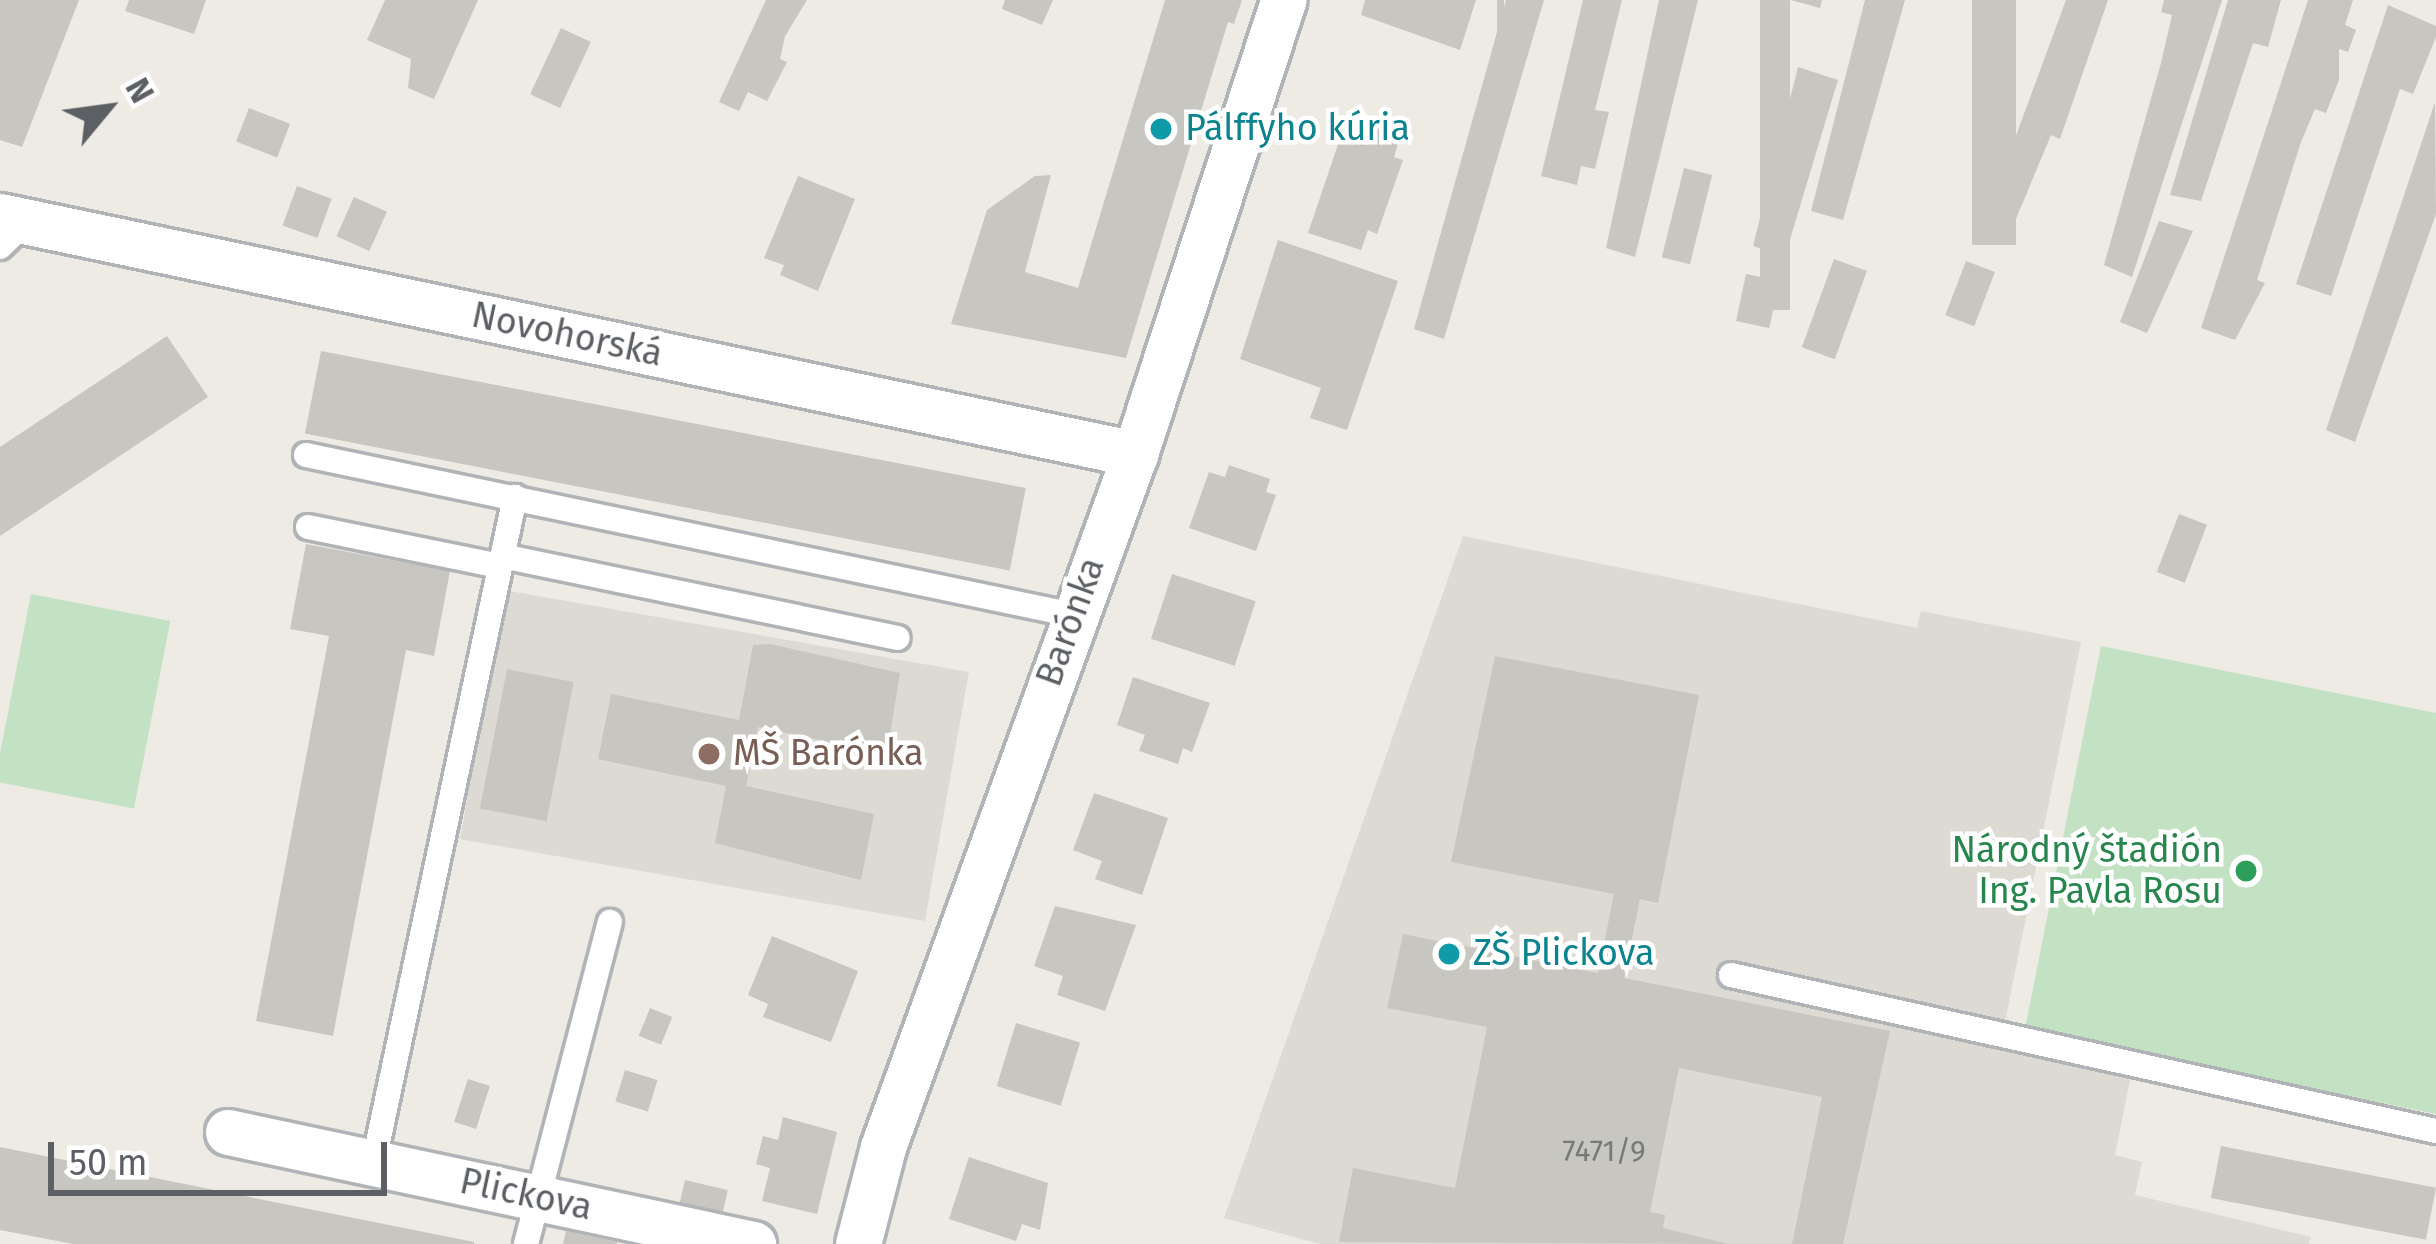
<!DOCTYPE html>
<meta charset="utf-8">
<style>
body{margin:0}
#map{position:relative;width:2436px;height:1244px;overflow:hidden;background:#edebe4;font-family:"Fira Sans",sans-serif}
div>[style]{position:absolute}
.education>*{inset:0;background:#dcdad2;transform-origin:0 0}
.green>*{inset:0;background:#c3e2c3;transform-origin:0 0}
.building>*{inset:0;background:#c8c6c0;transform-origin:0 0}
.roads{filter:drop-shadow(3px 0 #b1b4b7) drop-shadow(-3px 0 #b1b4b7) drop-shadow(0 3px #b1b4b7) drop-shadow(0 -3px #b1b4b7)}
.lane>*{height:24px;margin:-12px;padding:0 12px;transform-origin:12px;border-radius:12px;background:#fff}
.street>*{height:45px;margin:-22.5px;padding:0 22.5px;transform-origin:22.5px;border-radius:22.5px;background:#fff}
.dots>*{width:33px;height:33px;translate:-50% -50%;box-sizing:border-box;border:6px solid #fff;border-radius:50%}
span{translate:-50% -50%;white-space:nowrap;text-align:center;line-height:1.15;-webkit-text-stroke:9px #fff;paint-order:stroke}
.number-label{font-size:30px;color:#77797a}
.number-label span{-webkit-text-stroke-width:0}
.culture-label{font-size:36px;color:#0d838f}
.left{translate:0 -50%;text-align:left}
.street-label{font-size:36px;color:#5c5f63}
.education-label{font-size:36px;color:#785e54}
.leisure-label{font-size:36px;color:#27864d}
.right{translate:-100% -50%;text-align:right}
.north{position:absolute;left:48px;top:48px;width:120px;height:120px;-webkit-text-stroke:9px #fff;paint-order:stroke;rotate:61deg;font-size:33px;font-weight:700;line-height:48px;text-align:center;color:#5c5f63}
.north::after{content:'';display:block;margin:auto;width:42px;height:54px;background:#5c5f63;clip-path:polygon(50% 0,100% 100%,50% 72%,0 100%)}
.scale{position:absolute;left:48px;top:1142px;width:339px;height:54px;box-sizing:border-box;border:6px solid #5c5f63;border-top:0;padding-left:15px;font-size:36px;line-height:42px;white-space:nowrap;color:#5c5f63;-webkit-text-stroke:9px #fff;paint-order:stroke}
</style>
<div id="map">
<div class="education">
<i style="clip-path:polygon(1463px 536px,1917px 628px,1921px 611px,2081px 642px,2001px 1042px,2132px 1069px,2115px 1155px,2142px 1162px,2135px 1195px,2311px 1237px,2309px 1244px,1320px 1244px,1224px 1218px)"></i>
<i style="left:504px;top:590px;width:472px;height:253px;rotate:10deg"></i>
</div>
<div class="green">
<i style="left:31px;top:594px;width:142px;height:191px;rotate:11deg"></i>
<i style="clip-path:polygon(2101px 646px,2436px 713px,2436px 1114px,2025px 1029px)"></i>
</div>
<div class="building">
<i style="clip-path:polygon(0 0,79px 0,22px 147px,0 140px)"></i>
<i style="clip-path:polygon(129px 0,206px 0,194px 34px,125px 11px)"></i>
<i style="clip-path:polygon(385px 0,478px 0,434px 99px,408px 88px,411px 59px,367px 40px)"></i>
<i style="clip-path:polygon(766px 0,807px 0,785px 36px,780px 59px,787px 62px,767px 101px,748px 92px,739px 111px,719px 102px)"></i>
<i style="clip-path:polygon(1005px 0,1053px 0,1042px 25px,1002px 9px)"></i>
<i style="clip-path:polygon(1165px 0,1242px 0,1234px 24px,1228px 22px,1126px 358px,951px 324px,987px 210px,1035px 176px,1051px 175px,1025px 272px,1078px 288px)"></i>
<i style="clip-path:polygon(1365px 0,1476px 0,1460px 50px,1361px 15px)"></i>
<i style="left:1497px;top:0;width:7px;height:48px"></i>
<i style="clip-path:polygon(1506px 0,1544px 0,1444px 339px,1414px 329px)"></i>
<i style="clip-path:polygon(1583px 0,1622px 0,1595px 110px,1609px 112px,1595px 169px,1581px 166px,1577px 185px,1541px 176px)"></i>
<i style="clip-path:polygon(1659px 0,1698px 0,1635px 257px,1606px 248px)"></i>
<i style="left:1760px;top:0;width:30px;height:310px"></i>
<i style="clip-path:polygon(1791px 0,1822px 0,1820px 8px)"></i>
<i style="clip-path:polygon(1865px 0,1905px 0,1843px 220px,1811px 211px)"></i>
<i style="left:1972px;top:0;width:44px;height:245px"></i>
<i style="clip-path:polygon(2066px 0,2108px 0,2060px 139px,2051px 135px,2016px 219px,1989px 209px)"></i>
<i style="clip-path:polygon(2164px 0,2222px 0,2132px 277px,2104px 265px,2161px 63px,2172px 15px,2161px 12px)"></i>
<i style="clip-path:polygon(2228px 0,2281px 0,2268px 47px,2253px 43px,2201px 201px,2170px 195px)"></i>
<i style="clip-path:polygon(2308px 0,2353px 0,2345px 25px,2356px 30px,2348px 52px,2339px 49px,2339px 80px,2326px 113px,2315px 109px,2301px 142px,2257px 280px,2265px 283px,2235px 340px,2201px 328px)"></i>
<i style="clip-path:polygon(2388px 5px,2436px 26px,2436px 37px,2413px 94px,2400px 89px,2331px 296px,2296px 284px)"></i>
<i style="left:561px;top:28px;width:33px;height:73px;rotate:25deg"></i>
<i style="clip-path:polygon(1798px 67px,1838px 80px,1785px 256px,1753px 246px)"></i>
<i style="clip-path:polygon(2435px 102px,2436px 214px,2355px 442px,2326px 430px)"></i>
<i style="left:249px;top:108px;width:44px;height:36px;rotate:21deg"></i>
<i style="clip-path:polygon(1347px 118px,1400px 136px,1394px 157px,1403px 160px,1377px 234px,1368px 230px,1361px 250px,1308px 233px)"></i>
<i style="left:1684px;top:168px;width:29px;height:92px;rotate:14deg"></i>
<i style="clip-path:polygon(798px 176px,855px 199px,818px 291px,780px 275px,784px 265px,764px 258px)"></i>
<i style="left:297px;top:186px;width:37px;height:42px;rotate:20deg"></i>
<i style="left:354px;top:197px;width:36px;height:43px;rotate:24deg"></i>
<i style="clip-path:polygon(2159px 221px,2193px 231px,2147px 333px,2120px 322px)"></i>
<i style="clip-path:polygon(1278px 240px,1398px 281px,1347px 430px,1310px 418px,1321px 388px,1240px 359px)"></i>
<i style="left:1834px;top:259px;width:35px;height:94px;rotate:20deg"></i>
<i style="left:1966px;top:261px;width:31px;height:58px;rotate:21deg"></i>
<i style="left:1746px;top:274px;width:34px;height:48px;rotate:12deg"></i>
<i style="clip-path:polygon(167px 336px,208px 397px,0 536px,0 447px)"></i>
<i style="left:321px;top:351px;width:718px;height:84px;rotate:11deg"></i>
<i style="clip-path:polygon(1229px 465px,1270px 479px,1266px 492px,1276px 495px,1256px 551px,1189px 528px,1209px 472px,1225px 477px)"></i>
<i style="left:2179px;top:514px;width:30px;height:62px;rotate:21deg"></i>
<i style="clip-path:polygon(306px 544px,450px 571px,434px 656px,406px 650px,333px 1036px,256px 1021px,329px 636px,290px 629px)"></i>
<i style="left:1172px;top:574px;width:88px;height:68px;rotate:18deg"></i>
<i style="clip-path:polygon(770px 644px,900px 673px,887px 754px,758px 727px,746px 786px,874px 814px,861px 880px,715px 843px,726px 786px,598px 759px,611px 694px,739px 720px,753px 645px)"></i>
<i style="clip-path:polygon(1495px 656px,1699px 695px,1658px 903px,1640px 899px,1624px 978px,1890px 1031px,1843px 1244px,1792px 1244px,1822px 1097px,1679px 1068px,1650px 1212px,1665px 1215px,1663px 1228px,1729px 1244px,1339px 1242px,1353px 1168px,1455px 1188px,1487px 1027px,1387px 1008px,1403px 934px,1598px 973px,1614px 894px,1451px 862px)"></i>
<i style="left:507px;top:669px;width:68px;height:142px;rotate:11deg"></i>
<i style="clip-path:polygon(1133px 677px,1210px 703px,1192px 752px,1183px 748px,1178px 764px,1139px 751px,1145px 735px,1117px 725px)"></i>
<i style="clip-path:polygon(1094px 793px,1168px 818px,1142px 895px,1095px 879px,1102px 861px,1073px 850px)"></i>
<i style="clip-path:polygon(1055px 906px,1136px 925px,1105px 1011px,1057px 995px,1063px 976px,1034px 966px)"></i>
<i style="clip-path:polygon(772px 936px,858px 971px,831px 1042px,763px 1017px,768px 1004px,748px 995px)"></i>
<i style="left:650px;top:1008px;width:24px;height:30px;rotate:22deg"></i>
<i style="left:1016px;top:1023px;width:67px;height:66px;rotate:17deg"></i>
<i style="left:625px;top:1070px;width:34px;height:33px;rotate:17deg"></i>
<i style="left:468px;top:1079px;width:23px;height:45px;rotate:18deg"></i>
<i style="clip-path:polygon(783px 1117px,837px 1132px,817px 1214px,762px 1201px,770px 1168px,756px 1164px,763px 1136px,778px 1140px)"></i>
<i style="left:2221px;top:1146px;width:219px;height:53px;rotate:11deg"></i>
<i style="clip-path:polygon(0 1147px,474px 1242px,474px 1244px,73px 1244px,0 1230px)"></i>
<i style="clip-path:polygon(969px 1157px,1048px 1183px,1040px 1230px,1022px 1224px,1016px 1241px,949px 1219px)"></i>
<i style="left:685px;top:1180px;width:44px;height:25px;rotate:13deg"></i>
<i style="clip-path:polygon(566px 1231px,617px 1242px,617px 1244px,563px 1244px)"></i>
</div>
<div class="roads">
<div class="lane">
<i style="left:0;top:247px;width:36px;rotate:-44deg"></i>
<i style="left:306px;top:455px;width:784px;rotate:11.78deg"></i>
<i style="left:308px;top:527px;width:195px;rotate:11.5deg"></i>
<i style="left:502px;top:556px;width:404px;rotate:11.7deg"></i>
<i style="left:1731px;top:975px;width:722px;rotate:12.48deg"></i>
<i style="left:374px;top:1161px;width:679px;rotate:-78.01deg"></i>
<i style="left:526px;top:1244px;width:333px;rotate:-75.4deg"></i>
</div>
<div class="street">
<i style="left:0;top:216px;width:1160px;rotate:11.84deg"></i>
<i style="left:228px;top:1132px;width:537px;rotate:12.04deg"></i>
<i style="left:858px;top:1244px;width:100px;rotate:-75.5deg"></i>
<i style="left:883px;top:1147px;width:737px;rotate:-70.02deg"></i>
<i style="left:1135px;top:454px;width:478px;rotate:-71.9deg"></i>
</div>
</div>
<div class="dots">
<i style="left:1161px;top:129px;background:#0f9aa8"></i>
<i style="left:709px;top:754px;background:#8d6e63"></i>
<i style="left:2246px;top:871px;background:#2e9e5b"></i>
<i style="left:1449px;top:954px;background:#0f9aa8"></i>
</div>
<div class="number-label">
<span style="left:1604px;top:1151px">7471/9</span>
</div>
<div class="culture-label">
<span class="left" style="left:1185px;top:129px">Pálffyho kúria</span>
<span class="left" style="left:1473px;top:954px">ZŠ Plickova</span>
</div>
<div class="street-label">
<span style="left:567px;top:335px;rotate:12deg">Novohorská</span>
<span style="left:1071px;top:622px;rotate:-70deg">Barónka</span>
<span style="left:526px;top:1195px;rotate:12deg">Plickova</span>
</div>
<div class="education-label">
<span class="left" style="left:733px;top:754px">MŠ Barónka</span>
</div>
<div class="leisure-label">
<span class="right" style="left:2222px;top:871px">Národný štadión<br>Ing. Pavla Rosu</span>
</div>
<div class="north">N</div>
<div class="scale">50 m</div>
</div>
